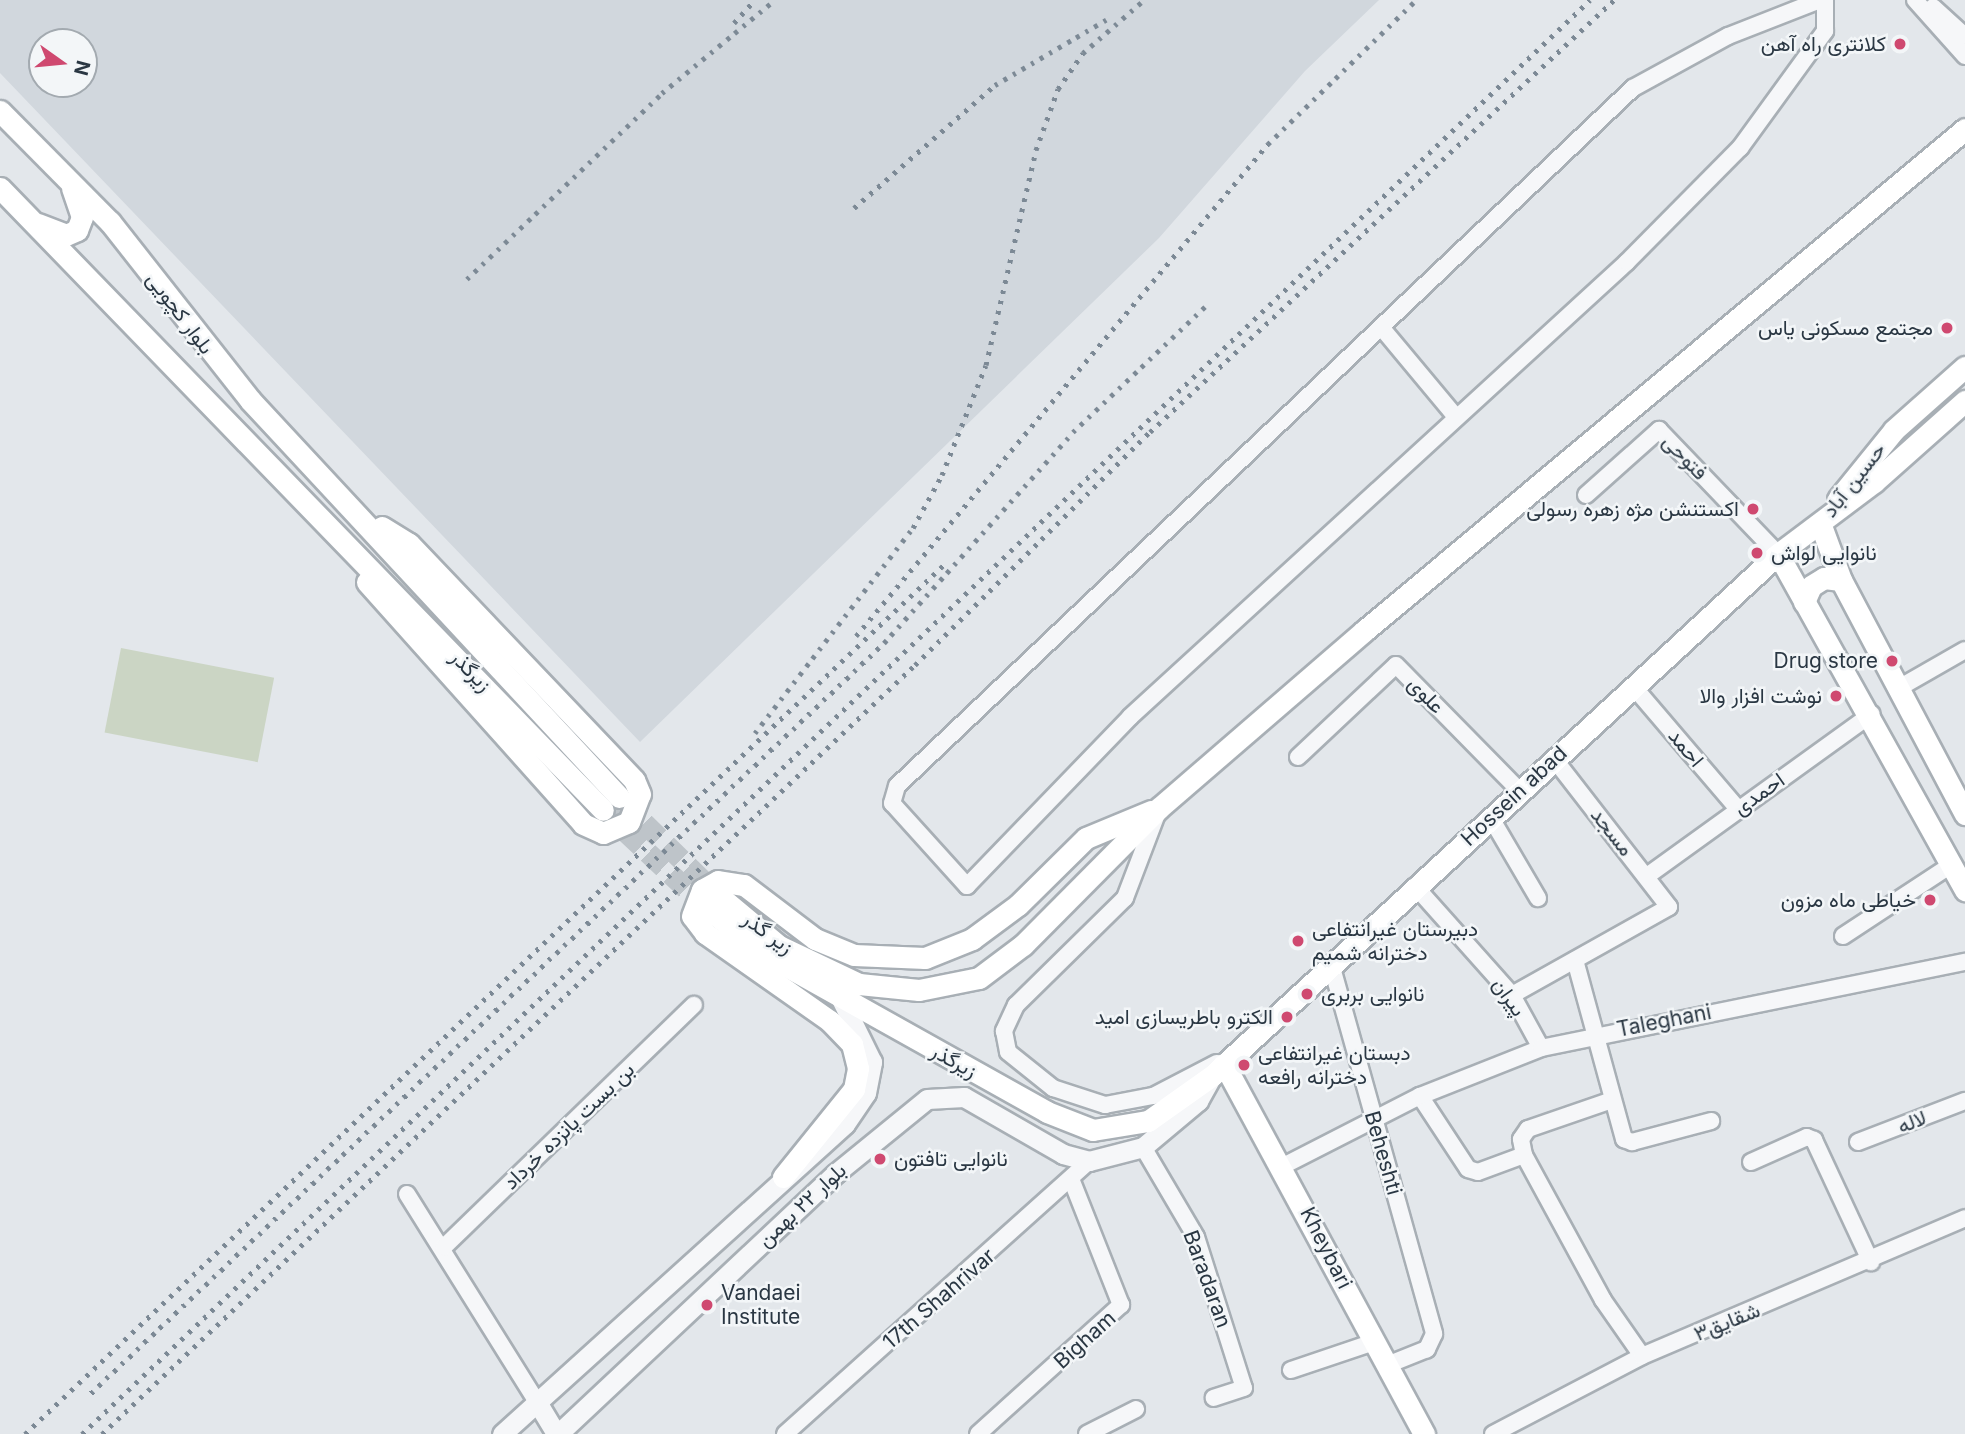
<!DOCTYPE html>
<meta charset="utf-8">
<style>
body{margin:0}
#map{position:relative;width:1965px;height:1434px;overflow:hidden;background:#e3e7eb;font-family:Inter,Vazirmatn,sans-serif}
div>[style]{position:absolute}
.built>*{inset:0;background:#d1d7dd}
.green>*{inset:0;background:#cbd5c4;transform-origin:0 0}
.secondary-tunnel>*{height:21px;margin-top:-10.5px;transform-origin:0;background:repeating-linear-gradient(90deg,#bec4c9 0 21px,transparent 0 31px)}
.roads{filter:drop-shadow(2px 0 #a8afb5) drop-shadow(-2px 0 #a8afb5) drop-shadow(0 2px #a8afb5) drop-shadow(0 -2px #a8afb5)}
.minor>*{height:16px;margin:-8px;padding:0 8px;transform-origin:8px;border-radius:8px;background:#f6f7f9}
.tertiary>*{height:19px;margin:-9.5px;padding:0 9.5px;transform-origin:9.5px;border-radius:9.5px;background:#f6f7f9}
.secondary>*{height:21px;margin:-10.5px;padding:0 10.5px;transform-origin:10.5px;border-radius:10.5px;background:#fff}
.rail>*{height:5px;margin-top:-2.5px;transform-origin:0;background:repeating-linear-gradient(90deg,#7c8995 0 3.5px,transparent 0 10.5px)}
.dots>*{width:19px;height:19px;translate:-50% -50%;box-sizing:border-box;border:4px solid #f3f6f8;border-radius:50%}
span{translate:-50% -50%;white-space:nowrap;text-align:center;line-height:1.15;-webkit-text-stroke:5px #f3f6f8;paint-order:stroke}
.poi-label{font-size:21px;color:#2a3743}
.right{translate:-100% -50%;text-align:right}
.left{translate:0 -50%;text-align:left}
.street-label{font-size:21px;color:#2a3743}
.north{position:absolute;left:28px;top:28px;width:70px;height:70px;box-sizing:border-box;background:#f3f6f8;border:2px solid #a3aab0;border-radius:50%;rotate:105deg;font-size:19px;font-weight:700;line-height:28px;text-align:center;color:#2a3743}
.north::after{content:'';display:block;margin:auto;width:24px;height:32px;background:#cf4970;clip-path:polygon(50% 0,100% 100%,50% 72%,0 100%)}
</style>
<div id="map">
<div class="built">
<i style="clip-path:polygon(evenodd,0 0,1379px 0,1305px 71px,1159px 238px,640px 742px,0 73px,0 0,42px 42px,84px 42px,84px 84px,42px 84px,42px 42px)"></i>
</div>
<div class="green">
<i style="left:121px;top:648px;width:156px;height:86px;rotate:11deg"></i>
</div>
<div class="secondary-tunnel">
<i style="left:622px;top:801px;width:134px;rotate:44.4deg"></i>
<i style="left:603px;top:810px;width:143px;rotate:43.3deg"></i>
</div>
<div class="roads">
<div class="minor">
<i style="left:1820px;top:0;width:99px;rotate:158.6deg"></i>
<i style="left:1728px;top:36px;width:108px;rotate:151.3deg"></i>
<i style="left:1633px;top:88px;width:1014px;rotate:136.52deg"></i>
<i style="left:897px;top:786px;width:18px;rotate:106deg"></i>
<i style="left:892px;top:803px;width:112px;rotate:47.9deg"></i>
<i style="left:967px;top:886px;width:235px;rotate:-46deg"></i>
<i style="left:1130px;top:717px;width:674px;rotate:-42.47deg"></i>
<i style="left:1627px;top:262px;width:161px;rotate:-45.3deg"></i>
<i style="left:1740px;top:148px;width:145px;rotate:-54deg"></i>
<i style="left:1825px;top:31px;width:31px;rotate:-90deg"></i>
<i style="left:1915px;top:0;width:75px;rotate:48.2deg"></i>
<i style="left:1933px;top:7px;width:43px;rotate:42.2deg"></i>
<i style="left:1381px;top:327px;width:117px;rotate:50.2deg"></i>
<i style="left:1586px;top:495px;width:98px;rotate:-41.7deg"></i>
<i style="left:1659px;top:430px;width:172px;rotate:46.2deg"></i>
<i style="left:1633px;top:686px;width:162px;rotate:49.5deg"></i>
<i style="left:1897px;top:689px;width:78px;rotate:-29.8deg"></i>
<i style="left:1298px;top:757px;width:134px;rotate:-43.2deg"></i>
<i style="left:1396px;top:665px;width:177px;rotate:45.5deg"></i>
<i style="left:1157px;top:814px;width:90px;rotate:110.9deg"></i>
<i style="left:1125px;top:898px;width:153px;rotate:135.5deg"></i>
<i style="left:1016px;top:1005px;width:29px;rotate:115deg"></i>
<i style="left:1004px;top:1031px;width:21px;rotate:79deg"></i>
<i style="left:1008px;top:1052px;width:58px;rotate:38.7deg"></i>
<i style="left:1053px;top:1088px;width:55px;rotate:18.1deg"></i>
<i style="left:1105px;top:1105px;width:49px;rotate:-10.6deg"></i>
<i style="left:1153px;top:1096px;width:72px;rotate:-27.3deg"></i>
<i style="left:1491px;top:818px;width:93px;rotate:59.6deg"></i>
<i style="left:1647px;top:876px;width:277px;rotate:-35.8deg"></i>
<i style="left:1415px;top:886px;width:146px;rotate:48.3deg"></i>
<i style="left:1512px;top:995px;width:60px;rotate:61.3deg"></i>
<i style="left:1843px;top:936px;width:129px;rotate:-33.3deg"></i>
<i style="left:1575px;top:960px;width:186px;rotate:74.7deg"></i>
<i style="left:1624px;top:1139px;width:9px;rotate:21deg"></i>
<i style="left:1632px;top:1142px;width:82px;rotate:-14.9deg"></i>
<i style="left:1331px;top:964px;width:384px;rotate:74.4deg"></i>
<i style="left:1434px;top:1334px;width:17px;rotate:115deg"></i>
<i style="left:1427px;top:1349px;width:43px;rotate:158.2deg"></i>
<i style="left:1512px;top:995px;width:180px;rotate:-29.3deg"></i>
<i style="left:1669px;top:907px;width:187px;rotate:-127.8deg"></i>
<i style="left:1420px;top:1096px;width:87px;rotate:56.7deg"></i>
<i style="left:1468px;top:1169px;width:10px;rotate:17deg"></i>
<i style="left:1478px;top:1172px;width:49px;rotate:-20.3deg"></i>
<i style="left:1524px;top:1155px;width:16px;rotate:-101deg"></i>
<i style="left:1521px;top:1139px;width:12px;rotate:-55deg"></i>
<i style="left:1528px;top:1129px;width:89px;rotate:-19deg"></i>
<i style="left:1858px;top:1142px;width:115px;rotate:-21deg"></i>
<i style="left:1143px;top:1147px;width:104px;rotate:59.5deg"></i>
<i style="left:1196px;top:1237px;width:158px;rotate:72.4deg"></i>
<i style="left:1244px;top:1388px;width:32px;rotate:162deg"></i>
<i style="left:1524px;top:1155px;width:165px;rotate:61.4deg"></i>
<i style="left:1603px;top:1300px;width:68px;rotate:55.1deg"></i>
<i style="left:1751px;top:1162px;width:61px;rotate:-24.1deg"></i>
<i style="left:1807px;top:1137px;width:8px;rotate:23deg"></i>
<i style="left:1814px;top:1140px;width:135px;rotate:65deg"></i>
<i style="left:1283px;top:1166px;width:154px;rotate:-27.1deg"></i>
<i style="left:1420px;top:1096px;width:130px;rotate:-21.6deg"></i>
<i style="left:1541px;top:1048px;width:433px;rotate:-11.5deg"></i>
<i style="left:407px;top:1194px;width:245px;rotate:58deg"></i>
<i style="left:444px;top:1247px;width:348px;rotate:-44.1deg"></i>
<i style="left:1291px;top:1370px;width:88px;rotate:-18.6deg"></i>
<i style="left:785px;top:1434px;width:409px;rotate:-41.9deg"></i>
<i style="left:978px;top:1434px;width:193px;rotate:-42.1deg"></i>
<i style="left:1121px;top:1305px;width:133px;rotate:-111.6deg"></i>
<i style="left:1087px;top:1434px;width:55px;rotate:-27deg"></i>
<i style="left:1493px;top:1434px;width:168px;rotate:-27.6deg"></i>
<i style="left:1642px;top:1356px;width:351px;rotate:-23.1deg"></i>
</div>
<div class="tertiary">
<i style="left:537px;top:1402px;width:37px;rotate:59deg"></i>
<i style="left:502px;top:1434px;width:462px;rotate:-42.1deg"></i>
<i style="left:845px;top:1124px;width:37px;rotate:-56deg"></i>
<i style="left:866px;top:1093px;width:32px;rotate:-79deg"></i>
<i style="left:872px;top:1062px;width:72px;rotate:-116.2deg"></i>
<i style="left:558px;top:1434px;width:381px;rotate:-43.2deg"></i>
<i style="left:836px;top:1173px;width:117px;rotate:-39.1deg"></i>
<i style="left:927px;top:1099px;width:37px;rotate:-3deg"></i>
<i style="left:964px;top:1097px;width:114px;rotate:29.9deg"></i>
<i style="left:1063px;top:1154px;width:27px;rotate:15deg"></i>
<i style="left:1089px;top:1161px;width:56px;rotate:-14.5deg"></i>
<i style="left:1143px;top:1147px;width:72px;rotate:-39.9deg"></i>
<i style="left:1198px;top:1101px;width:29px;rotate:-61deg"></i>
</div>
<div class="secondary">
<i style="left:0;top:111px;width:156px;rotate:45.3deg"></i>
<i style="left:110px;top:222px;width:226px;rotate:51.8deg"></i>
<i style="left:250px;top:400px;width:542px;rotate:47.09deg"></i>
<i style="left:0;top:188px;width:866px;rotate:45.89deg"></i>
<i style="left:38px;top:224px;width:30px;rotate:21deg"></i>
<i style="left:66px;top:235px;width:12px;rotate:-24deg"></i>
<i style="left:77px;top:230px;width:14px;rotate:-69deg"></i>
<i style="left:82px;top:217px;width:31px;rotate:-109deg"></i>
<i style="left:1838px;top:499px;width:89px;rotate:-50.9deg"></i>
<i style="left:1894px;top:430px;width:95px;rotate:-41.6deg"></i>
<i style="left:1820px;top:523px;width:61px;rotate:69.8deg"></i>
<i style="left:1841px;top:580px;width:265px;rotate:62.1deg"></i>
<i style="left:1778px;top:554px;width:385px;rotate:60.9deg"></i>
<i style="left:367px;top:582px;width:324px;rotate:48.2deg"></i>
<i style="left:583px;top:824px;width:22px;rotate:24deg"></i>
<i style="left:603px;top:833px;width:28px;rotate:-23deg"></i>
<i style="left:629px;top:822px;width:30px;rotate:-69deg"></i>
<i style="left:640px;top:794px;width:15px;rotate:-113deg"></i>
<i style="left:634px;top:780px;width:326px;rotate:-133.6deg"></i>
<i style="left:409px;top:544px;width:32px;rotate:-148deg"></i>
<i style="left:1804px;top:602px;width:17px;rotate:-66deg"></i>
<i style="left:1811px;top:586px;width:15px;rotate:-32deg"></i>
<i style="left:1824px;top:578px;width:17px;rotate:7deg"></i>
<i style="left:718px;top:895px;width:80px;rotate:39.9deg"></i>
<i style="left:779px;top:946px;width:89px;rotate:25.4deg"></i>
<i style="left:859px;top:984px;width:60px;rotate:5.7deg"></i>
<i style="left:919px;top:990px;width:61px;rotate:-11.3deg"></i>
<i style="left:979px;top:978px;width:55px;rotate:-36.9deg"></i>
<i style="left:1023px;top:945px;width:193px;rotate:-45.2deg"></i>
<i style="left:1159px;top:808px;width:271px;rotate:-40.8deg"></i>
<i style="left:1364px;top:631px;width:783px;rotate:-39.87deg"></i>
<i style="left:707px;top:908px;width:72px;rotate:38.8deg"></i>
<i style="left:763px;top:953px;width:325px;rotate:29.2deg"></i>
<i style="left:1047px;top:1112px;width:49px;rotate:21.4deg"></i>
<i style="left:1093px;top:1130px;width:56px;rotate:-9.3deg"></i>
<i style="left:1148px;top:1121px;width:80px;rotate:-35.3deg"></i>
<i style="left:1213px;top:1075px;width:769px;rotate:-42.68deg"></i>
<i style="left:1778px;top:554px;width:120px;rotate:-36.9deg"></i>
<i style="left:1874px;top:482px;width:122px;rotate:-41.7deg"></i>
<i style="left:1224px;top:1064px;width:421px;rotate:61.6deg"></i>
<i style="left:783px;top:1177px;width:113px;rotate:-51.1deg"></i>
<i style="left:854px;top:1089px;width:21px;rotate:-79deg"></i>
<i style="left:858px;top:1068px;width:25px;rotate:-104deg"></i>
<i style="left:852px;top:1044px;width:32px;rotate:-134deg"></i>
<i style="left:830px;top:1021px;width:153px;rotate:-144.9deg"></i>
<i style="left:705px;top:933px;width:21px;rotate:-127deg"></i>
<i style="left:692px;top:916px;width:28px;rotate:-69deg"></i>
<i style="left:702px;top:890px;width:18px;rotate:-29deg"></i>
<i style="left:718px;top:881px;width:26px;rotate:9deg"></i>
<i style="left:744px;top:885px;width:89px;rotate:37.3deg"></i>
<i style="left:815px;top:939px;width:42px;rotate:22.3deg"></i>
<i style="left:854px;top:955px;width:71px;rotate:2.4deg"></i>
<i style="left:925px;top:958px;width:51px;rotate:-22deg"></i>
<i style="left:972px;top:939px;width:57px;rotate:-36.5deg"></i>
<i style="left:1018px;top:905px;width:95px;rotate:-44.6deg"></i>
<i style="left:1086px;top:838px;width:70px;rotate:-22.6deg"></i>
</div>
</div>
<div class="rail">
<i style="left:734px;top:23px;width:31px;rotate:-48deg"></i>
<i style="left:854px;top:208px;width:187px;rotate:-41.1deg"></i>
<i style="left:995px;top:85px;width:134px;rotate:-30.4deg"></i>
<i style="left:467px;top:279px;width:269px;rotate:-43.6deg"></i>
<i style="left:662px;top:93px;width:146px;rotate:-39.5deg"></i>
<i style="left:856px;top:636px;width:642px;rotate:-50.06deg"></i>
<i style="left:1268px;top:144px;width:206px;rotate:-44.2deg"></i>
<i style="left:755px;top:733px;width:259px;rotate:-52.4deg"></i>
<i style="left:913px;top:528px;width:60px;rotate:-61.3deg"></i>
<i style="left:942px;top:475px;width:118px;rotate:-68.2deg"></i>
<i style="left:986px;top:365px;width:221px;rotate:-76.9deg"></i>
<i style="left:1036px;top:150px;width:65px;rotate:-70.2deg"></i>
<i style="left:1058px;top:89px;width:44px;rotate:-55.2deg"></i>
<i style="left:1083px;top:53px;width:81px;rotate:-41deg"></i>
<i style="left:91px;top:1393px;width:1091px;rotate:-43.4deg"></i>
<i style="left:884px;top:643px;width:283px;rotate:-48.1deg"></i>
<i style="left:1073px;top:432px;width:183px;rotate:-43.5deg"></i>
<i style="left:25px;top:1434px;width:1270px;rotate:-43.41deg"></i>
<i style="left:82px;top:1434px;width:2081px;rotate:-43.56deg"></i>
<i style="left:102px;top:1434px;width:1119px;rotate:-43.41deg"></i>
<i style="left:915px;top:665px;width:331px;rotate:-44.8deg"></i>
<i style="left:1150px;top:432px;width:634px;rotate:-42.95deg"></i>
</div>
<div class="dots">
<i style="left:1900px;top:44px;background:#cf4970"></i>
<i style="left:1947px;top:328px;background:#cf4970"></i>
<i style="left:1753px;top:509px;background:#cf4970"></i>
<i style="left:1757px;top:553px;background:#cf4970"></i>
<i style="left:1892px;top:661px;background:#cf4970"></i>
<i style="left:1836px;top:696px;background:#cf4970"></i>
<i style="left:1930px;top:900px;background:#cf4970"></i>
<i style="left:1298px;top:941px;background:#cf4970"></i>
<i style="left:1307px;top:994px;background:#cf4970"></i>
<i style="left:1287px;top:1017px;background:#cf4970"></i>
<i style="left:1244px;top:1065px;background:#cf4970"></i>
<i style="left:880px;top:1159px;background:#cf4970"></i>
<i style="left:707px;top:1305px;background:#cf4970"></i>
</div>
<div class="poi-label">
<span class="right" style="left:1886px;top:44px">کلانتری راه آهن</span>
<span class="right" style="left:1933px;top:328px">مجتمع مسکونی یاس</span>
<span class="right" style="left:1739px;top:509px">اکستنشن مژه زهره رسولی</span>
<span class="left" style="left:1771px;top:553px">نانوایی لواش</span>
<span class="right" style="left:1878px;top:661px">Drug store</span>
<span class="right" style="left:1822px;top:696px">نوشت افزار والا</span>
<span class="right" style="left:1916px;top:900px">خیاطی ماه مزون</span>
<span class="left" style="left:1312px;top:941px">دبیرستان غیرانتفاعی<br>دخترانه شمیم</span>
<span class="left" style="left:1321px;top:994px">نانوایی بربری</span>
<span class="right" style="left:1273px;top:1017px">الکترو باطریسازی امید</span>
<span class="left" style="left:1258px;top:1065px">دبستان غیرانتفاعی<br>دخترانه رافعه</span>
<span class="left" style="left:894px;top:1159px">نانوایی تافتون</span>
<span class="left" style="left:721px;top:1305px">Vandaei<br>Institute</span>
</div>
<div class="street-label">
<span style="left:180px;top:313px;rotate:53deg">بلوار کچویی</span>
<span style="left:1685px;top:457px;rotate:46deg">فتوحی</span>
<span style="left:1854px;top:480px;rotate:-52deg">حسین آباد</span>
<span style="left:471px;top:671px;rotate:46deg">زیرگذر</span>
<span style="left:1426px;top:695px;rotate:46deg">علوی</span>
<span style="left:1686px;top:748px;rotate:50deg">احمد</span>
<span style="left:1759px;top:794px;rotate:-35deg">احمدی</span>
<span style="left:1514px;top:796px;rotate:-43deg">Hossein abad</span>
<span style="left:1612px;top:832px;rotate:52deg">مسجد</span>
<span style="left:768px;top:933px;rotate:36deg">زیر گذر</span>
<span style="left:1509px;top:997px;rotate:55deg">پیران</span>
<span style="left:1664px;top:1021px;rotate:-11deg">Taleghani</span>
<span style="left:954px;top:1061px;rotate:29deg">زیرگذر</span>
<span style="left:1912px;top:1122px;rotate:-21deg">لاله</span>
<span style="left:569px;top:1126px;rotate:-44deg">بن بست پانزده خرداد</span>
<span style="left:1383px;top:1153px;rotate:74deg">Beheshti</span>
<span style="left:802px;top:1205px;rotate:-43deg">بلوار ۲۲ بهمن</span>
<span style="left:1326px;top:1248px;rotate:63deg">Kheybari</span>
<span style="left:1207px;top:1279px;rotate:70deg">Baradaran</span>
<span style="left:939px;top:1299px;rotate:-41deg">17th Shahrivar</span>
<span style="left:1727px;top:1322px;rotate:-22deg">شقایق۳</span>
<span style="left:1085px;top:1340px;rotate:-42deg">Bigham</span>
</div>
<div class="north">N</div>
</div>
